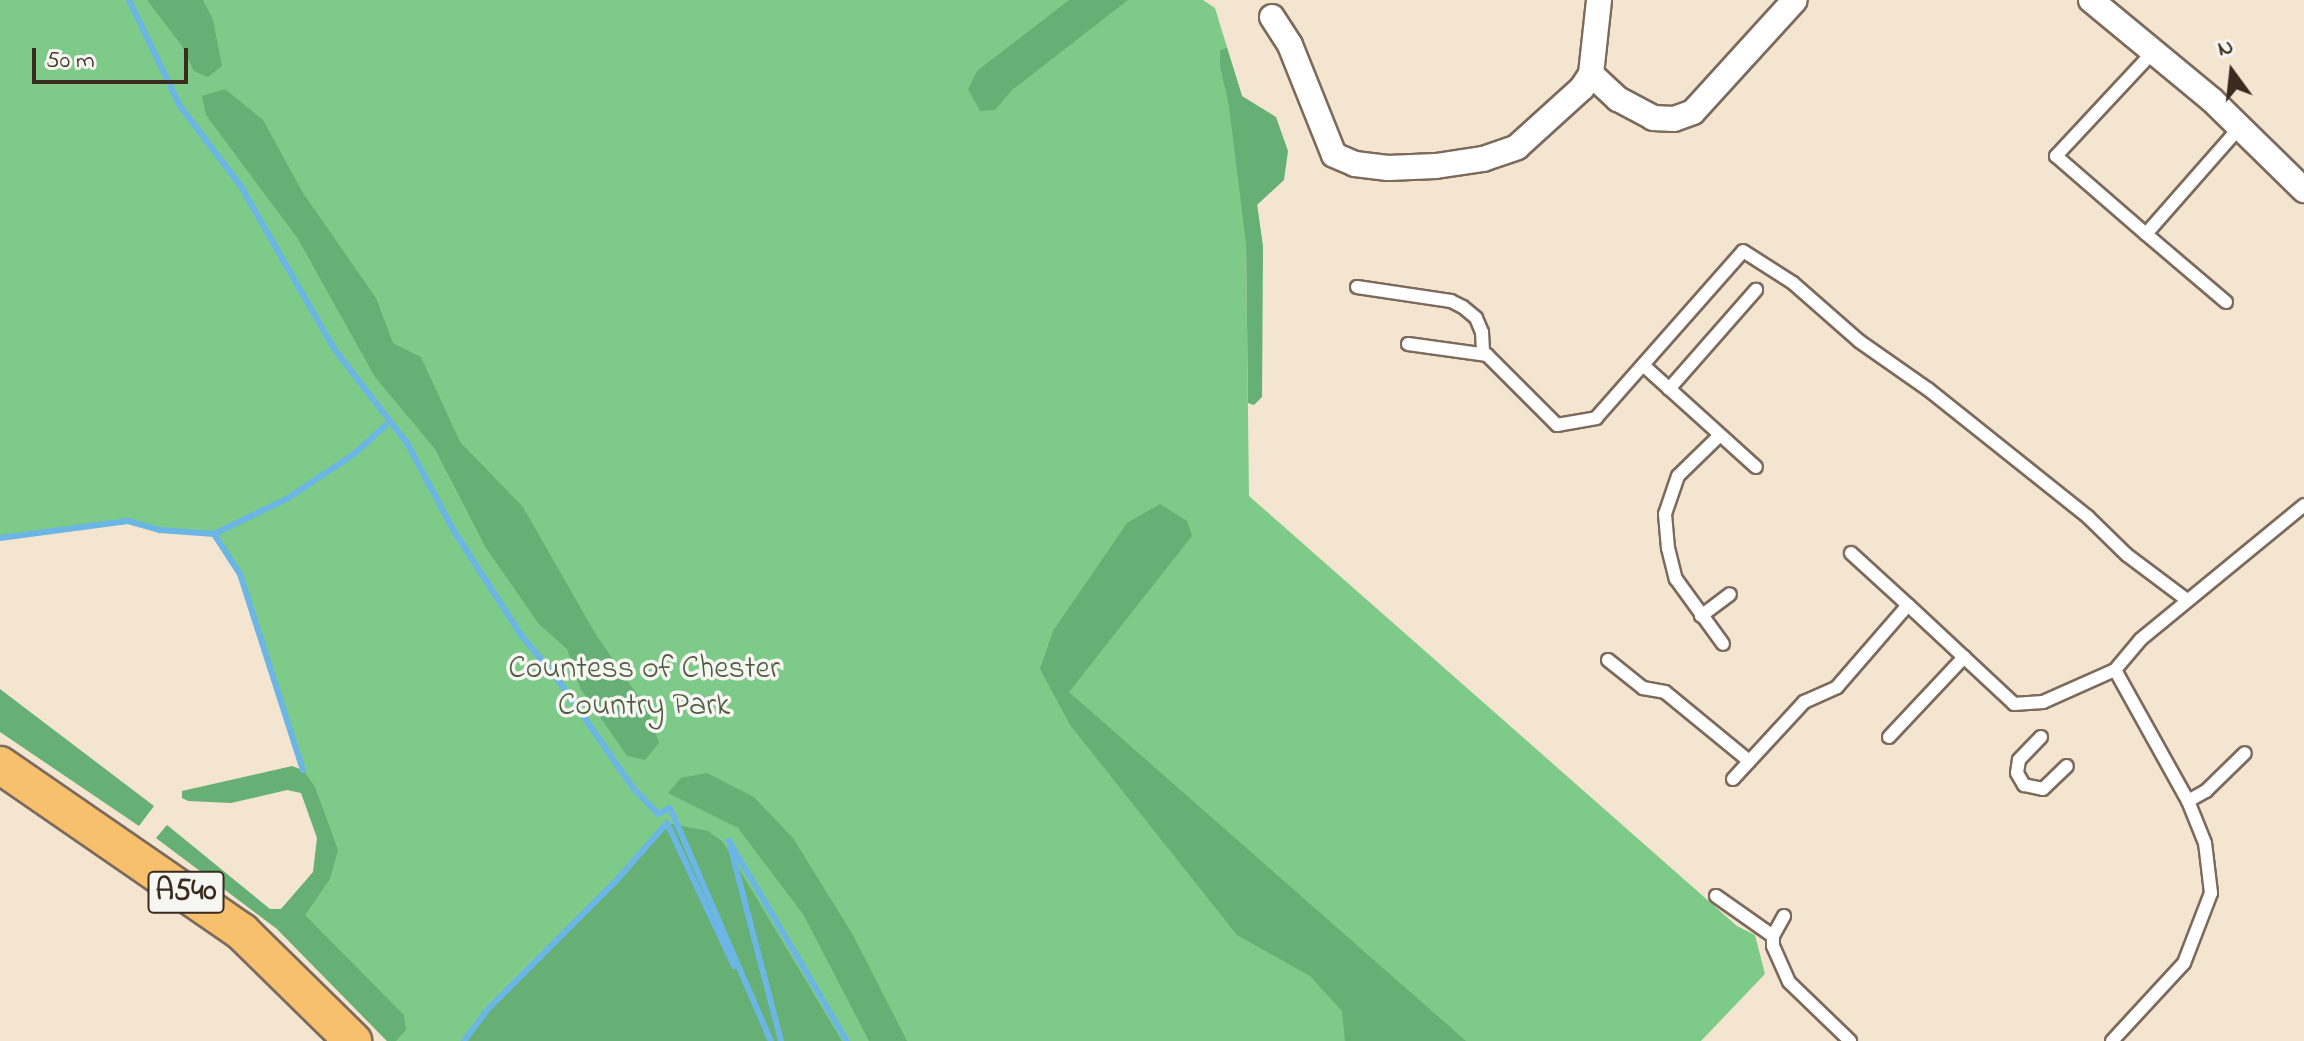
<!DOCTYPE html>
<style>
body{margin:0}
#map{position:relative;width:2304px;height:1041px;overflow:hidden;background:#f4e5d1;font-family:"Indie Flower",sans-serif}
div>[style]{position:absolute}
.green>*{inset:0;background:#7ecb89}
.forest>*{inset:0;background:#66af75}
.stream>*{height:6px;margin:-3px;padding:0 3px;transform-origin:3px;border-radius:3px;background:#6bb6e4}
.roads{filter:drop-shadow(2px 0 #7c6b5d) drop-shadow(-2px 0 #7c6b5d) drop-shadow(0 2px #7c6b5d) drop-shadow(0 -2px #7c6b5d)}
.service>*{height:12px;margin:-6px;padding:0 6px;transform-origin:6px;border-radius:6px;background:#fff}
.minor>*{height:24px;margin:-12px;padding:0 12px;transform-origin:12px;border-radius:12px;background:#fff}
.primary>*{height:36px;margin:-18px;padding:0 18px;transform-origin:18px;border-radius:18px;background:#f7c06c}
span{translate:-50% -50%;white-space:nowrap;text-align:center;line-height:1.15;-webkit-text-stroke:7px #f6f6f2;paint-order:stroke}
.shield-label span{padding:2px 6px;background:#f6f6f2;border:2px solid;border-radius:6px;-webkit-text-stroke-width:0}
.shield-label{font-size:30px;color:#3b2a1e;font-weight:700}
.park-label{font-size:32px;color:#4f5a3e}
.north{position:absolute;left:2192px;top:32px;width:80px;height:80px;-webkit-text-stroke:6px #f6f6f2;paint-order:stroke;rotate:345deg;font-size:22px;font-weight:700;line-height:32px;text-align:center;color:#3b2a1e}
.north::after{content:'';display:block;margin:auto;width:28px;height:36px;background:#3b2a1e;clip-path:polygon(50% 0,100% 100%,50% 72%,0 100%)}
.scale{position:absolute;left:32px;top:48px;width:156px;height:36px;box-sizing:border-box;border:4px solid #3b2a1e;border-top:0;padding-left:10px;font-size:24px;line-height:28px;white-space:nowrap;color:#3b2a1e;-webkit-text-stroke:6px #f6f6f2;paint-order:stroke}
</style>
<div id="map">
<div class="green">
<i style="clip-path:polygon(0 0,1203px 0,1215px 8px,1242px 96px,1263px 247px,1246px 244px,1249px 496px,1737px 926px,1755px 935px,1765px 974px,1701px 1041px,387px 1041px,277px 929px,331px 855px,240px 574px,214px 534px,160px 530px,127px 521px,0 538px)"></i>
</div>
<div class="forest">
<i style="clip-path:polygon(147px 0,203px 0,213px 20px,222px 66px,208px 77px,194px 71px,182px 46px)"></i>
<i style="clip-path:polygon(1069px 0,1128px 0,1012px 90px,995px 110px,980px 111px,968px 89px,977px 71px)"></i>
<i style="clip-path:polygon(1227px 48px,1242px 96px,1276px 117px,1288px 151px,1284px 180px,1257px 205px,1263px 247px,1262px 397px,1254px 405px,1248px 403px,1246px 244px,1229px 106px,1220px 66px,1220px 50px)"></i>
<i style="clip-path:polygon(225px 89px,263px 120px,303px 193px,376px 298px,393px 343px,421px 357px,460px 442px,523px 507px,595px 633px,649px 712px,659px 743px,645px 760px,627px 756px,580px 688px,567px 649px,539px 624px,486px 548px,435px 449px,375px 377px,298px 239px,206px 115px,202px 96px)"></i>
<i style="clip-path:polygon(1160px 504px,1187px 521px,1192px 536px,1069px 692px,1466px 1041px,1345px 1041px,1342px 1011px,1310px 976px,1237px 935px,1070px 725px,1040px 669px,1053px 631px,1127px 523px)"></i>
<i style="clip-path:polygon(0 689px,154px 806px,139px 826px,0 732px)"></i>
<i style="clip-path:polygon(292px 766px,303px 770px,315px 787px,338px 850px,330px 879px,305px 915px,404px 1015px,406px 1030px,396px 1041px,387px 1041px,277px 929px,156px 838px,167px 825px,270px 909px,281px 909px,313px 872px,317px 838px,301px 793px,287px 790px,231px 803px,188px 801px,182px 798px,182px 791px)"></i>
<i style="clip-path:polygon(707px 773px,754px 797px,793px 838px,853px 935px,907px 1041px,869px 1041px,803px 914px,738px 828px,668px 793px,681px 778px)"></i>
<i style="clip-path:polygon(667px 823px,708px 831px,723px 842px,842px 1041px,464px 1041px,489px 1008px,616px 881px)"></i>
</div>
<div class="stream">
<i style="left:129px;top:0;width:118px;rotate:64.3deg"></i>
<i style="left:180px;top:106px;width:99px;rotate:52.8deg"></i>
<i style="left:240px;top:185px;width:190px;rotate:60.1deg"></i>
<i style="left:335px;top:350px;width:118px;rotate:52.3deg"></i>
<i style="left:407px;top:443px;width:100px;rotate:61.9deg"></i>
<i style="left:454px;top:531px;width:124px;rotate:57.2deg"></i>
<i style="left:521px;top:635px;width:60px;rotate:50.4deg"></i>
<i style="left:559px;top:681px;width:130px;rotate:55.3deg"></i>
<i style="left:633px;top:788px;width:36px;rotate:46deg"></i>
<i style="left:658px;top:814px;width:13px;rotate:-27deg"></i>
<i style="left:670px;top:808px;width:254px;rotate:66.6deg"></i>
<i style="left:214px;top:534px;width:48px;rotate:57deg"></i>
<i style="left:240px;top:574px;width:206px;rotate:72.2deg"></i>
<i style="left:0;top:538px;width:129px;rotate:-7.6deg"></i>
<i style="left:128px;top:521px;width:33px;rotate:16deg"></i>
<i style="left:160px;top:530px;width:54px;rotate:4.2deg"></i>
<i style="left:214px;top:534px;width:82px;rotate:-25.9deg"></i>
<i style="left:288px;top:498px;width:79px;rotate:-33.7deg"></i>
<i style="left:354px;top:454px;width:42px;rotate:-42.1deg"></i>
<i style="left:464px;top:1041px;width:41px;rotate:-52.9deg"></i>
<i style="left:489px;top:1008px;width:180px;rotate:-45deg"></i>
<i style="left:616px;top:881px;width:77px;rotate:-48.7deg"></i>
<i style="left:667px;top:823px;width:158px;rotate:64.9deg"></i>
<i style="left:781px;top:1041px;width:207px;rotate:-104.6deg"></i>
<i style="left:729px;top:841px;width:232px;rotate:59.5deg"></i>
</div>
<div class="roads">
<div class="service">
<i style="left:2146px;top:234px;width:119px;rotate:-139.1deg"></i>
<i style="left:2056px;top:156px;width:141px;rotate:-47deg"></i>
<i style="left:1357px;top:287px;width:95px;rotate:8.5deg"></i>
<i style="left:1451px;top:301px;width:13px;rotate:27deg"></i>
<i style="left:1463px;top:307px;width:17px;rotate:40deg"></i>
<i style="left:1476px;top:318px;width:15px;rotate:67deg"></i>
<i style="left:1482px;top:332px;width:22px;rotate:87deg"></i>
<i style="left:2226px;top:302px;width:105px;rotate:-139.6deg"></i>
<i style="left:2146px;top:234px;width:142px;rotate:-48.7deg"></i>
<i style="left:1408px;top:344px;width:80px;rotate:7.9deg"></i>
<i style="left:1487px;top:355px;width:99px;rotate:45deg"></i>
<i style="left:1557px;top:425px;width:40px;rotate:-10deg"></i>
<i style="left:1596px;top:418px;width:222px;rotate:-48.6deg"></i>
<i style="left:1743px;top:251px;width:59px;rotate:32.6deg"></i>
<i style="left:1793px;top:283px;width:88px;rotate:41.3deg"></i>
<i style="left:1859px;top:341px;width:85px;rotate:35deg"></i>
<i style="left:1929px;top:390px;width:203px;rotate:38.6deg"></i>
<i style="left:2088px;top:517px;width:54px;rotate:44.3deg"></i>
<i style="left:2127px;top:555px;width:75px;rotate:36.9deg"></i>
<i style="left:1643px;top:365px;width:152px;rotate:42.1deg"></i>
<i style="left:1669px;top:389px;width:132px;rotate:-48.7deg"></i>
<i style="left:1719px;top:436px;width:57px;rotate:135.7deg"></i>
<i style="left:1678px;top:476px;width:40px;rotate:108.9deg"></i>
<i style="left:1665px;top:514px;width:34px;rotate:85deg"></i>
<i style="left:1668px;top:548px;width:32px;rotate:76deg"></i>
<i style="left:1676px;top:579px;width:80px;rotate:54.1deg"></i>
<i style="left:1851px;top:553px;width:77px;rotate:42.4deg"></i>
<i style="left:1701px;top:616px;width:36px;rotate:-37deg"></i>
<i style="left:1608px;top:660px;width:45px;rotate:38.7deg"></i>
<i style="left:1643px;top:688px;width:22px;rotate:10deg"></i>
<i style="left:1665px;top:692px;width:109px;rotate:39.4deg"></i>
<i style="left:1889px;top:737px;width:110px;rotate:-46.8deg"></i>
<i style="left:2041px;top:737px;width:32px;rotate:134deg"></i>
<i style="left:2019px;top:760px;width:13px;rotate:99deg"></i>
<i style="left:2017px;top:773px;width:14px;rotate:60deg"></i>
<i style="left:2024px;top:785px;width:19px;rotate:12deg"></i>
<i style="left:2043px;top:789px;width:33px;rotate:-44deg"></i>
<i style="left:1733px;top:779px;width:105px;rotate:-47.3deg"></i>
<i style="left:1804px;top:702px;width:36px;rotate:-24deg"></i>
<i style="left:1837px;top:687px;width:108px;rotate:-49.1deg"></i>
<i style="left:1908px;top:605px;width:145px;rotate:43deg"></i>
<i style="left:2014px;top:704px;width:29px;rotate:-4deg"></i>
<i style="left:2043px;top:702px;width:79px;rotate:-24deg"></i>
<i style="left:2188px;top:801px;width:21px;rotate:-29deg"></i>
<i style="left:2206px;top:791px;width:54px;rotate:-44.3deg"></i>
<i style="left:1716px;top:896px;width:70px;rotate:35.1deg"></i>
<i style="left:1784px;top:916px;width:23px;rotate:119deg"></i>
<i style="left:1773px;top:936px;width:10px;rotate:90deg"></i>
<i style="left:1773px;top:946px;width:39px;rotate:66deg"></i>
<i style="left:1789px;top:982px;width:85px;rotate:44deg"></i>
<i style="left:2112px;top:1041px;width:106px;rotate:-47.3deg"></i>
<i style="left:2184px;top:963px;width:75px;rotate:-68.9deg"></i>
<i style="left:2211px;top:893px;width:50px;rotate:-96.8deg"></i>
<i style="left:2205px;top:843px;width:45px;rotate:-112deg"></i>
<i style="left:2188px;top:801px;width:150px;rotate:-119.1deg"></i>
<i style="left:2115px;top:670px;width:40px;rotate:-50deg"></i>
<i style="left:2141px;top:639px;width:211px;rotate:-39.4deg"></i>
</div>
<div class="minor">
<i style="left:2091px;top:0;width:157px;rotate:39.6deg"></i>
<i style="left:2212px;top:100px;width:129px;rotate:44.4deg"></i>
<i style="left:1272px;top:17px;width:33px;rotate:57deg"></i>
<i style="left:1290px;top:45px;width:118px;rotate:68.2deg"></i>
<i style="left:1334px;top:155px;width:23px;rotate:23deg"></i>
<i style="left:1355px;top:164px;width:33px;rotate:7deg"></i>
<i style="left:1388px;top:168px;width:48px;rotate:-2.4deg"></i>
<i style="left:1436px;top:166px;width:48px;rotate:-8.5deg"></i>
<i style="left:1483px;top:159px;width:36px;rotate:-19deg"></i>
<i style="left:1517px;top:147px;width:88px;rotate:-42.2deg"></i>
<i style="left:1582px;top:88px;width:17px;rotate:-57deg"></i>
<i style="left:1591px;top:74px;width:74px;rotate:-83.8deg"></i>
<i style="left:1591px;top:74px;width:37px;rotate:43deg"></i>
<i style="left:1618px;top:99px;width:40px;rotate:28deg"></i>
<i style="left:1653px;top:118px;width:21px;rotate:3deg"></i>
<i style="left:1674px;top:119px;width:20px;rotate:-20deg"></i>
<i style="left:1693px;top:112px;width:151px;rotate:-47.7deg"></i>
</div>
<div class="primary">
<i style="left:0;top:765px;width:294px;rotate:34.6deg"></i>
<i style="left:242px;top:932px;width:156px;rotate:44.5deg"></i>
</div>
</div>
<div class="shield-label">
<span style="left:186px;top:892px">A540</span>
</div>
<div class="park-label">
<span style="left:644px;top:689px">Countess of Chester<br>Country Park</span>
</div>
<div class="north">N</div>
<div class="scale">50 m</div>
</div>
